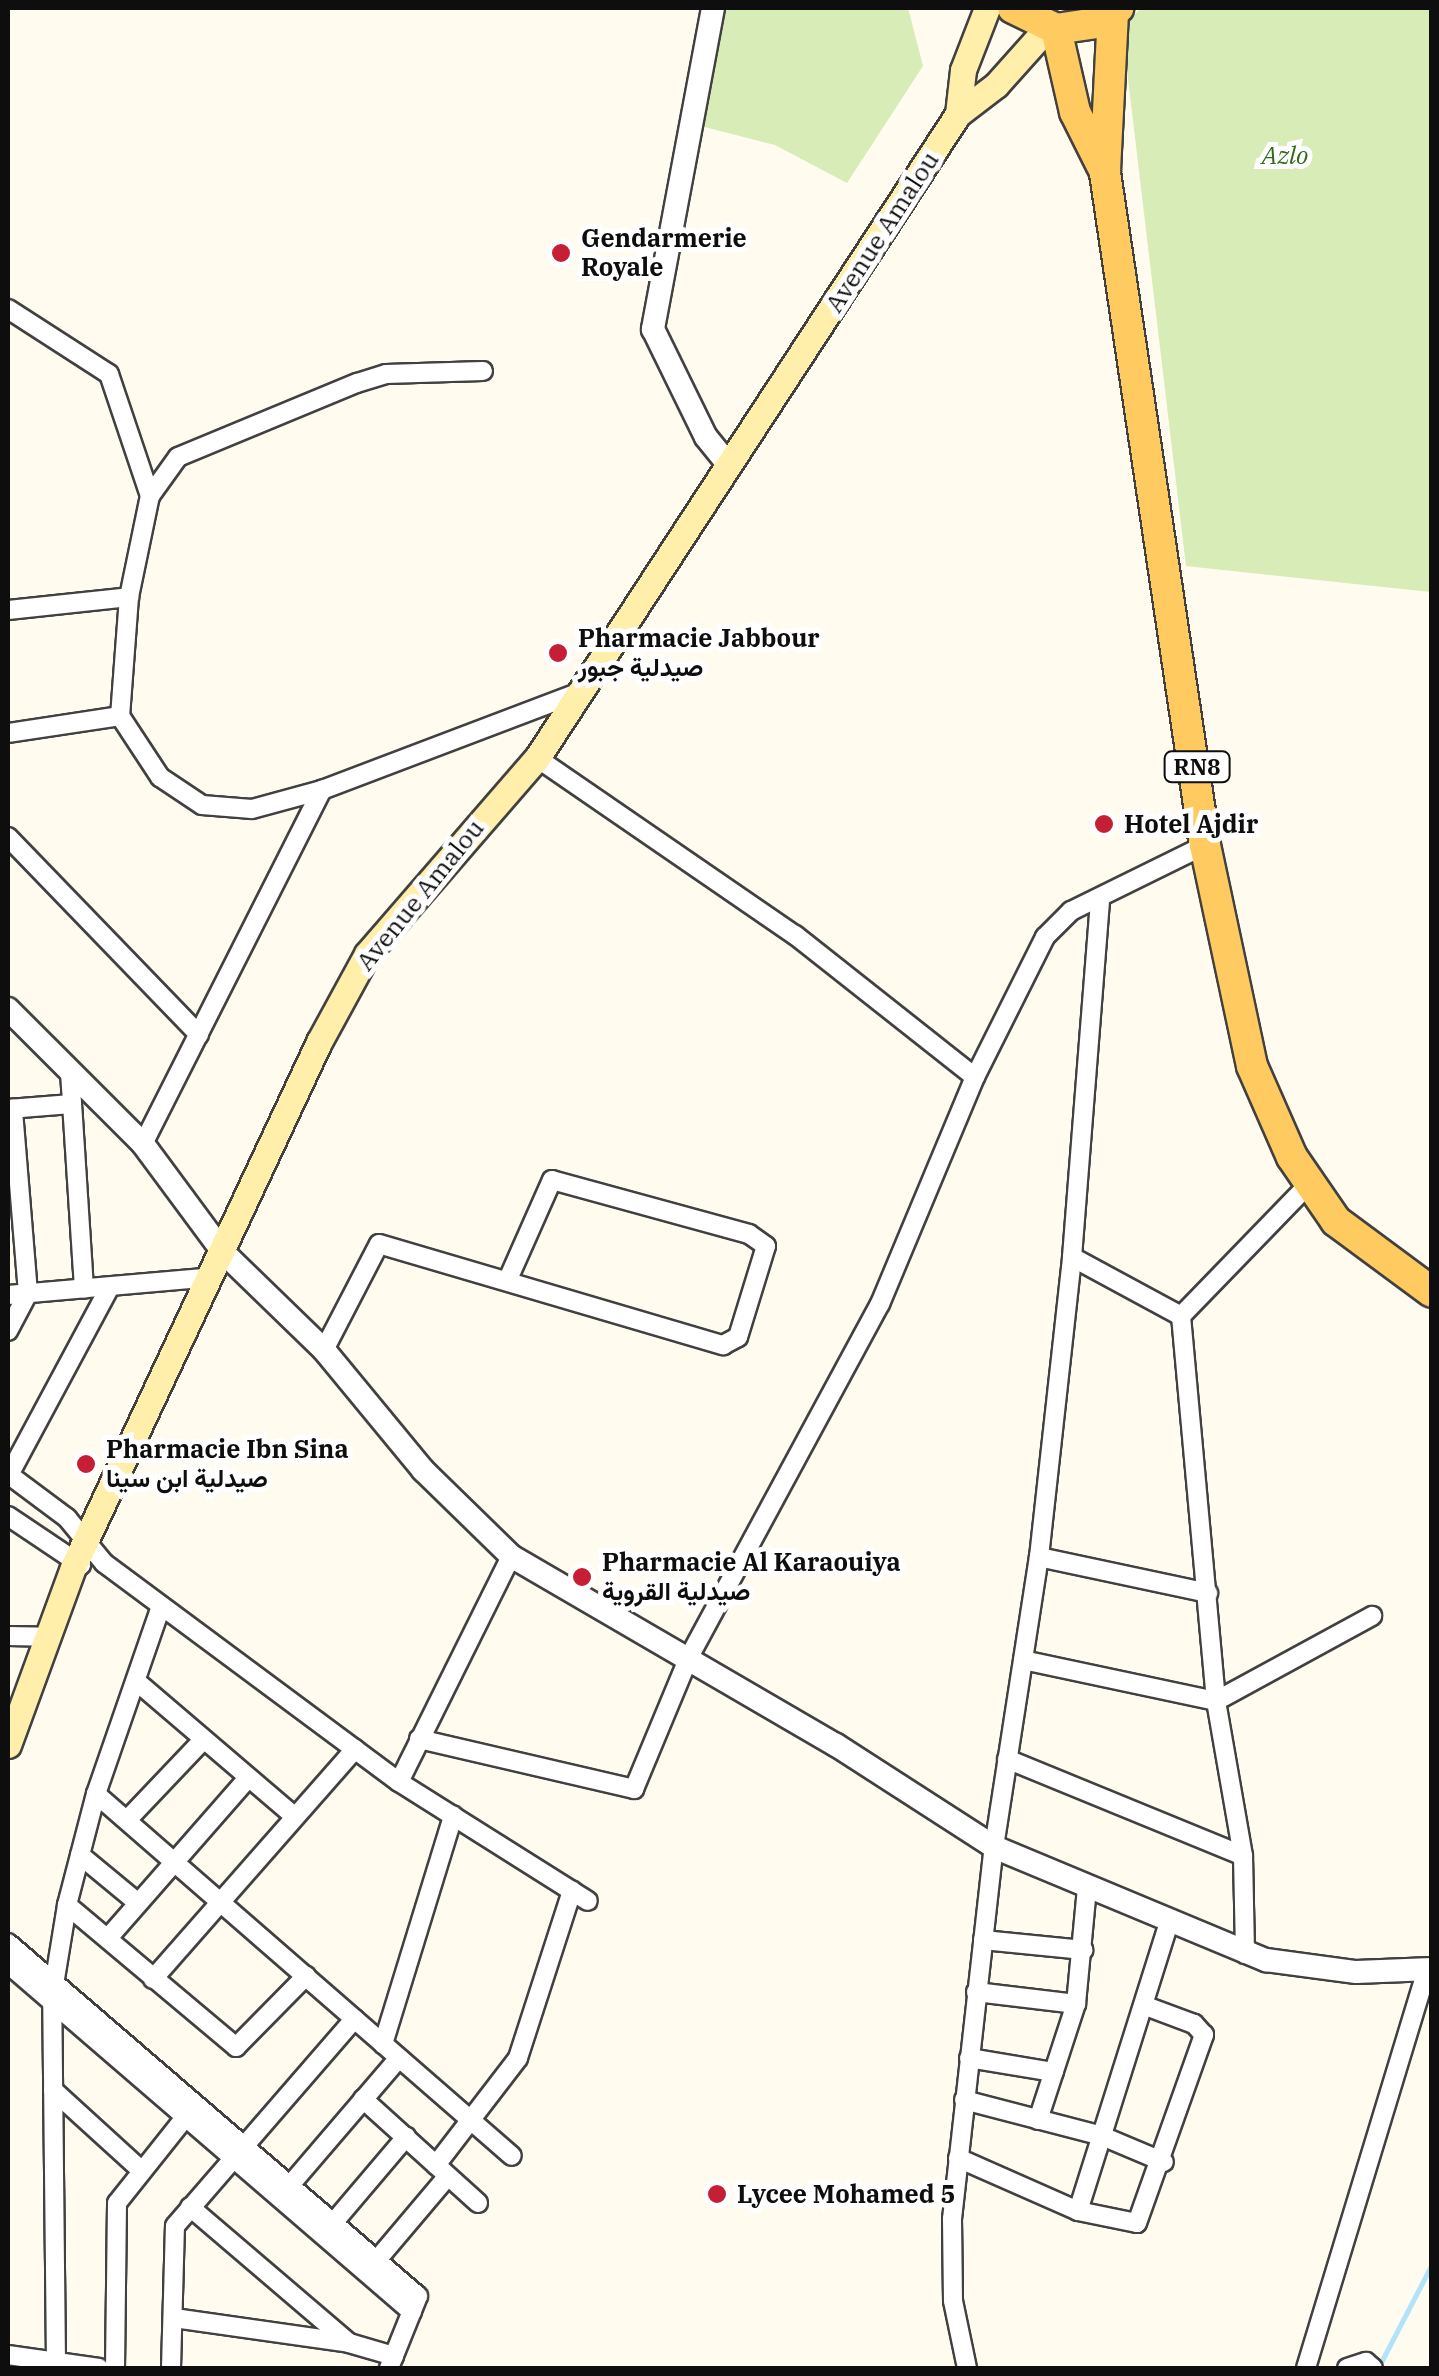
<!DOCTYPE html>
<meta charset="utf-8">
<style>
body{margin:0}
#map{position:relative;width:1439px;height:2376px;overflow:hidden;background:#fffbef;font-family:"IBM Plex Serif",Vazirmatn,serif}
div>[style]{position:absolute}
.green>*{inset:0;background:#d7ecb7}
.stream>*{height:5px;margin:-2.5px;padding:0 2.5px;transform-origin:2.5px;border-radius:2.5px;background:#b1e4f9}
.roads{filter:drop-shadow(2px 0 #414141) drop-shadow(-2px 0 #414141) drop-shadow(0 2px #414141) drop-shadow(0 -2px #414141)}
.minor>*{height:18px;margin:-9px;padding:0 9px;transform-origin:9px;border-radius:9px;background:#fff}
.tertiary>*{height:22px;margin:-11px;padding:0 11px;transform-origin:11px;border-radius:11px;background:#fff}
.secondary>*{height:25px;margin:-12.5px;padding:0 12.5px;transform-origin:12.5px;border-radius:12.5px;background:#ffefaa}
.primary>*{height:30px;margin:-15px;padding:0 15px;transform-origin:15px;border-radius:15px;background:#ffcb60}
.dots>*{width:28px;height:28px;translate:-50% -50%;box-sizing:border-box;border:5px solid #fff;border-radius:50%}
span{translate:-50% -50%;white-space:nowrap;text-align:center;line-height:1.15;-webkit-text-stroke:10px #fff;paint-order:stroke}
.shield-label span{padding:2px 8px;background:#fff;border:2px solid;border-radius:8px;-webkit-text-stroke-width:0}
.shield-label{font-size:22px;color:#0e0e0e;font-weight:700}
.park-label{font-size:25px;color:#326a1b;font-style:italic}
.street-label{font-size:25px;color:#0e0e0e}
.poi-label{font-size:25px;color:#0e0e0e;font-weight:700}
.left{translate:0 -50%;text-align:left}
.frame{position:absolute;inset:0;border:10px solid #0e0e0e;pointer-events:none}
</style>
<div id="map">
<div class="green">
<i style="clip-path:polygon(720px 8px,908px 8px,923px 66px,847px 183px,775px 145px,693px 124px)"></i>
<i style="clip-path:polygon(1141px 8px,1431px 8px,1431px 592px,1186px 566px,1122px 28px)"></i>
</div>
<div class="stream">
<i style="left:1378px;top:2368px;width:117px;rotate:-62.6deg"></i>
</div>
<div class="roads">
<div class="minor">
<i style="left:8px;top:309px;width:120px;rotate:32.8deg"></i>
<i style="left:109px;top:374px;width:129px;rotate:71.4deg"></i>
<i style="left:129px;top:597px;width:103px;rotate:-78.3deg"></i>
<i style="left:150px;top:496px;width:48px;rotate:-54.3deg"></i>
<i style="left:178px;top:457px;width:194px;rotate:-22.5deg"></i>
<i style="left:357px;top:383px;width:30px;rotate:-17deg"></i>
<i style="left:386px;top:374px;width:97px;rotate:-1.8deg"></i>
<i style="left:8px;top:610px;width:122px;rotate:-6.1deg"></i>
<i style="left:129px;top:597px;width:119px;rotate:94.3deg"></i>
<i style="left:120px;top:716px;width:73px;rotate:56.7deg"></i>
<i style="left:160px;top:777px;width:50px;rotate:33.7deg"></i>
<i style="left:202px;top:805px;width:50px;rotate:4.6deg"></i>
<i style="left:252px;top:809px;width:73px;rotate:-15.2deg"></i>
<i style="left:322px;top:790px;width:273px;rotate:-20.8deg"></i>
<i style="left:8px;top:733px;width:113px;rotate:-8.6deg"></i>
<i style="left:537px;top:758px;width:313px;rotate:34.5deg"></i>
<i style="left:795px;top:935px;width:229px;rotate:38.3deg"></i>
<i style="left:8px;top:837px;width:275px;rotate:46deg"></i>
<i style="left:70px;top:1072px;width:217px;rotate:86.3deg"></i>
<i style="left:8px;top:1109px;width:64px;rotate:-4.5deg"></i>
<i style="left:143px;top:1144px;width:397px;rotate:-63.2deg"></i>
<i style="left:1072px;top:1257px;width:124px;rotate:28.4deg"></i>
<i style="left:1181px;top:1316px;width:182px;rotate:-45.9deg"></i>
<i style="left:8px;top:1295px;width:205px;rotate:-5deg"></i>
<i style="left:1181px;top:1316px;width:387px;rotate:84.8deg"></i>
<i style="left:1216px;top:1701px;width:157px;rotate:80.1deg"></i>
<i style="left:1243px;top:1856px;width:98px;rotate:88.8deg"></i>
<i style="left:8px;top:1331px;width:43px;rotate:-62.2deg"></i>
<i style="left:28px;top:1293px;width:185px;rotate:-94.7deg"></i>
<i style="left:324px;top:1350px;width:119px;rotate:-62.6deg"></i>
<i style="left:379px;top:1244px;width:359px;rotate:16.4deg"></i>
<i style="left:723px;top:1345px;width:17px;rotate:-28deg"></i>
<i style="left:738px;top:1337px;width:95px;rotate:-72.9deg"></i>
<i style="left:766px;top:1246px;width:21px;rotate:-145deg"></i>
<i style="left:749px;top:1234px;width:204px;rotate:-164.7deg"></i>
<i style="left:552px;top:1180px;width:106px;rotate:113.9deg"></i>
<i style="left:8px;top:1474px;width:74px;rotate:36.7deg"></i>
<i style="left:67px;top:1518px;width:58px;rotate:50.6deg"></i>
<i style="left:104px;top:1563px;width:367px;rotate:36.6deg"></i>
<i style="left:399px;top:1782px;width:223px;rotate:32.2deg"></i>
<i style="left:9px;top:1475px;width:213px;rotate:-61.8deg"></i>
<i style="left:8px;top:1516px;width:88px;rotate:33.9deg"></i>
<i style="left:1039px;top:1557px;width:173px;rotate:12deg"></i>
<i style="left:8px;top:1636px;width:39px;rotate:1deg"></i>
<i style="left:1023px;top:1660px;width:197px;rotate:12deg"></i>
<i style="left:1216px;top:1701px;width:178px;rotate:-28.6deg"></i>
<i style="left:136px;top:1681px;width:209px;rotate:40.5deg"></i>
<i style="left:419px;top:1739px;width:221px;rotate:13.1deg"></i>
<i style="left:634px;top:1789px;width:143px;rotate:-67.4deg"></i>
<i style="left:689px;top:1657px;width:401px;rotate:-61.6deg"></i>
<i style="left:880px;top:1304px;width:246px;rotate:-67.3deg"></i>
<i style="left:975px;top:1077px;width:157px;rotate:-63.4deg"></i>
<i style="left:1045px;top:937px;width:37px;rotate:-45deg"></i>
<i style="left:1071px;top:911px;width:149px;rotate:-26.2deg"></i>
<i style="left:1007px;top:1759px;width:255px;rotate:22.3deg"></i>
<i style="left:399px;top:1782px;width:252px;rotate:-63.6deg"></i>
<i style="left:96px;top:1794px;width:551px;rotate:41.03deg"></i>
<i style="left:128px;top:1819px;width:109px;rotate:-46.5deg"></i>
<i style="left:80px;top:1855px;width:75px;rotate:39.6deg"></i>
<i style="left:67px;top:1905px;width:221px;rotate:40deg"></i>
<i style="left:236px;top:2047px;width:100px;rotate:-45.4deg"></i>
<i style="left:108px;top:1938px;width:211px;rotate:-48.8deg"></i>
<i style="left:983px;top:1940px;width:101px;rotate:5.7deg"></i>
<i style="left:8px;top:1943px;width:541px;rotate:40.73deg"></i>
<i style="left:418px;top:2296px;width:78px;rotate:111.9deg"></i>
<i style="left:8px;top:1964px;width:533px;rotate:40.74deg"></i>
<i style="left:153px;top:1979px;width:306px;rotate:-48.7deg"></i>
<i style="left:976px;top:1992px;width:101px;rotate:6.8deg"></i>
<i style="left:383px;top:2044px;width:239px;rotate:-72.9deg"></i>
<i style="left:969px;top:2058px;width:86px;rotate:9.4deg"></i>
<i style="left:53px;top:2090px;width:119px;rotate:42.3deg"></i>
<i style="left:363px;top:2099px;width:155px;rotate:42.1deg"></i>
<i style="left:964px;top:2100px;width:143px;rotate:14.6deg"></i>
<i style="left:1102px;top:2136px;width:67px;rotate:22.8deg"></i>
<i style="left:1038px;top:2120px;width:122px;rotate:-71.9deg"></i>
<i style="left:1076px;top:2004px;width:117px;rotate:-84.6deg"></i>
<i style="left:958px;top:2158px;width:131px;rotate:23.8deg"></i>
<i style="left:1078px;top:2211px;width:60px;rotate:11.5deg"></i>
<i style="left:1137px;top:2223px;width:200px;rotate:-70.4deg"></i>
<i style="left:1204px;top:2035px;width:15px;rotate:-132deg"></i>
<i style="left:1194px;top:2024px;width:54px;rotate:-159.6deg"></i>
<i style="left:436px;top:2165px;width:135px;rotate:-52.5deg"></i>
<i style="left:518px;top:2058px;width:176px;rotate:-72.1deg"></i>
<i style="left:291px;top:2184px;width:166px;rotate:-49.4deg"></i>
<i style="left:190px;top:2207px;width:209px;rotate:40.5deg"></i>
<i style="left:1078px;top:2211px;width:303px;rotate:-72.5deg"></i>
<i style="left:328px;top:2229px;width:121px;rotate:-49.7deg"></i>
<i style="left:371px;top:2267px;width:119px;rotate:-49.8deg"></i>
<i style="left:174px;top:2318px;width:177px;rotate:8.1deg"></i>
<i style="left:349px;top:2343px;width:47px;rotate:16.1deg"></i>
<i style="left:8px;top:2355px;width:92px;rotate:8.1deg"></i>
<i style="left:56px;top:2362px;width:365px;rotate:-90.6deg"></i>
<i style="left:52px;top:1997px;width:93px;rotate:-80.7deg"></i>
<i style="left:67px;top:1905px;width:115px;rotate:-75.4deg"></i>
<i style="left:96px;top:1794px;width:199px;rotate:-70.9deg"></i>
<i style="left:115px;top:2368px;width:165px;rotate:-89.3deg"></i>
<i style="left:117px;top:2203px;width:112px;rotate:-51.5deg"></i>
<i style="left:171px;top:2368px;width:142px;rotate:-88.4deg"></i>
<i style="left:175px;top:2226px;width:274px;rotate:-49.1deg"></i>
<i style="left:967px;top:2368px;width:68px;rotate:-101.8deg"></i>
<i style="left:953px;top:2301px;width:82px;rotate:-90.7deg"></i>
<i style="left:952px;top:2219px;width:374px;rotate:-83.6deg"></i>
<i style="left:994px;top:1847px;width:293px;rotate:-81.2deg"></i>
<i style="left:1039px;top:1557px;width:302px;rotate:-83.7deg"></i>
<i style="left:1072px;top:1257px;width:360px;rotate:-85.5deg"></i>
<i style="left:1306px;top:2368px;width:414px;rotate:-73.1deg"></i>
<i style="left:1347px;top:2368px;width:20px;rotate:-18deg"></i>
<i style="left:1366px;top:2362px;width:9px;rotate:41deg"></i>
</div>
<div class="tertiary">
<i style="left:713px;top:8px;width:327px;rotate:100.6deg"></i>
<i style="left:653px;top:329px;width:120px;rotate:63.9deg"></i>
<i style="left:706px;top:437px;width:38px;rotate:51deg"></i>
<i style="left:8px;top:1009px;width:191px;rotate:45deg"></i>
<i style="left:143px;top:1144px;width:134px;rotate:53.5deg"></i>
<i style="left:223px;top:1252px;width:141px;rotate:44.1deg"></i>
<i style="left:324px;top:1350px;width:156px;rotate:50.5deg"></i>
<i style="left:423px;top:1470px;width:123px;rotate:44.3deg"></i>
<i style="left:511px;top:1556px;width:376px;rotate:30.2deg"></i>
<i style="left:836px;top:1745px;width:188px;rotate:32.8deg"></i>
<i style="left:994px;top:1847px;width:295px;rotate:22.6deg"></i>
<i style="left:1266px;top:1960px;width:91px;rotate:7.6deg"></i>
<i style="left:1356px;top:1972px;width:76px;rotate:-2.3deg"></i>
</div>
<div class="secondary">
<i style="left:958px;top:114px;width:44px;rotate:-83.5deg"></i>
<i style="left:963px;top:70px;width:66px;rotate:-68.8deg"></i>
<i style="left:8px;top:1745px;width:192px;rotate:-69.9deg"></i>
<i style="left:74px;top:1565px;width:578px;rotate:-64.9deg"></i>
<i style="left:319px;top:1042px;width:100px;rotate:-61.4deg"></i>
<i style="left:367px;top:954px;width:259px;rotate:-49.1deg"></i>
<i style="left:537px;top:758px;width:769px;rotate:-56.83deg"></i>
<i style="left:958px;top:114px;width:48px;rotate:-37.3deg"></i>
<i style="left:996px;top:85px;width:76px;rotate:-48.2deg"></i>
</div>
<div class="primary">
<i style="left:1013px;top:8px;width:48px;rotate:26deg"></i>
<i style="left:1056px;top:29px;width:40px;rotate:-8.5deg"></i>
<i style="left:1096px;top:23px;width:27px;rotate:-34deg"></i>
<i style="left:1113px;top:13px;width:160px;rotate:92.9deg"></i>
<i style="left:1105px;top:173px;width:679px;rotate:81.54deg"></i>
<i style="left:1205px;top:845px;width:226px;rotate:78deg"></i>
<i style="left:1252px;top:1066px;width:99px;rotate:66.3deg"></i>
<i style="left:1292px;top:1157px;width:78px;rotate:55.5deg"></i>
<i style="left:1336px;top:1221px;width:119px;rotate:36.5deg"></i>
<i style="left:1056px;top:29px;width:85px;rotate:77.1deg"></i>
<i style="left:1075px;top:112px;width:67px;rotate:63.4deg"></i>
</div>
</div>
<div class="dots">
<i style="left:561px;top:253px;background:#c61f35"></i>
<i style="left:558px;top:653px;background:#c61f35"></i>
<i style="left:1104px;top:824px;background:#c61f35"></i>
<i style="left:86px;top:1464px;background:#c61f35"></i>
<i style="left:582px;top:1577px;background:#c61f35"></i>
<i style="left:717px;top:2194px;background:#c61f35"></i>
</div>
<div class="shield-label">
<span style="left:1197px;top:767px">RN8</span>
</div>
<div class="park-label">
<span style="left:1285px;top:155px">Azlo</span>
</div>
<div class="street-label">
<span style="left:882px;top:232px;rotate:-57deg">Avenue Amalou</span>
<span style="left:420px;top:895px;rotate:-51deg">Avenue Amalou</span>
</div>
<div class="poi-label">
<span class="left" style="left:581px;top:253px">Gendarmerie<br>Royale</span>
<span class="left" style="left:578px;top:653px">Pharmacie Jabbour<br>صيدلية جبور</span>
<span class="left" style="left:1124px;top:824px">Hotel Ajdir</span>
<span class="left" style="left:106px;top:1464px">Pharmacie Ibn Sina<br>صيدلية ابن سينا</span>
<span class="left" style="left:602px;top:1577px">Pharmacie Al Karaouiya<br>صيدلية القروية</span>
<span class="left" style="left:737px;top:2194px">Lycee Mohamed 5</span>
</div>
<div class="frame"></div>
</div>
